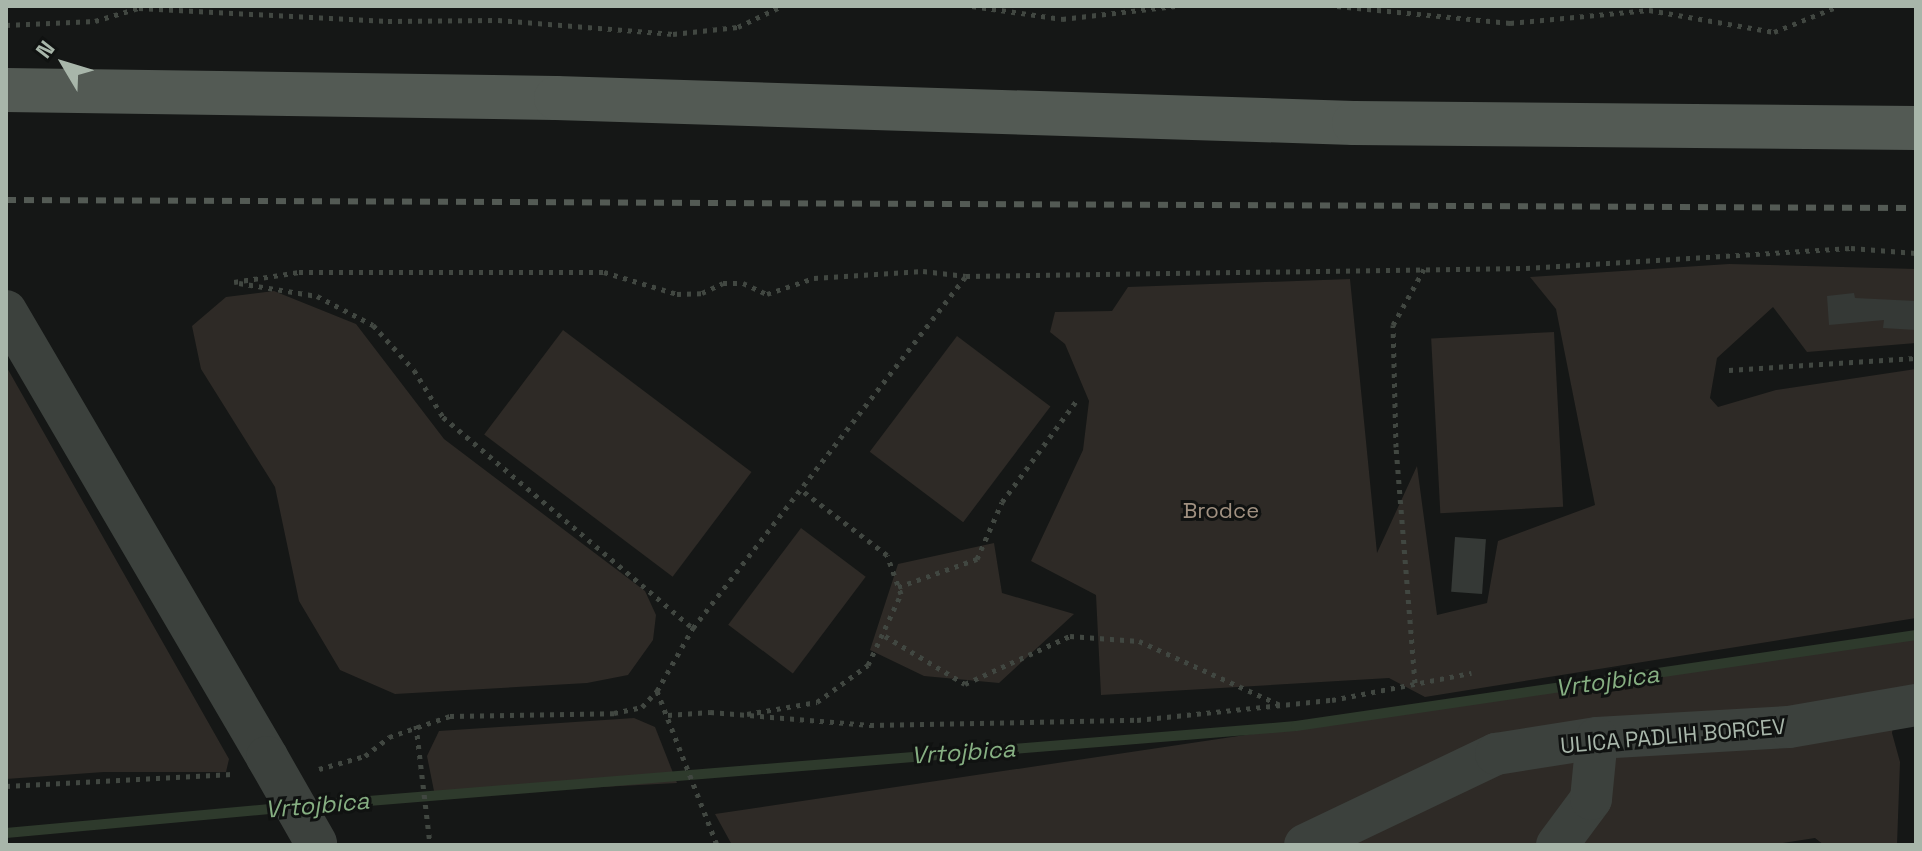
<!DOCTYPE html>
<style>
body{margin:0}
#map{position:relative;width:1922px;height:851px;overflow:hidden;background:#151716;font-family:"Space Grotesk",sans-serif}
div>[style]{position:absolute}
.green>*{inset:0;background:#2e2a26;transform-origin:0 0}
.stream>*{height:10px;margin:-5px;padding:0 5px;transform-origin:5px;border-radius:5px;background:#2e3a2c}
.building>*{inset:0;background:#353936;transform-origin:0 0}
.path>*{height:5px;margin-top:-2.5px;transform-origin:0;background:repeating-linear-gradient(90deg,#414741 0 4px,transparent 0 10px)}
.minor>*{height:42px;margin:-21px;padding:0 21px;transform-origin:21px;border-radius:21px;background:#3c413d}
.major>*{height:44px;margin:-22px;padding:0 22px;transform-origin:22px;border-radius:22px;background:#535a54}
.rail>*{height:6px;margin-top:-3px;transform-origin:0;background:repeating-linear-gradient(90deg,#535a54 0 10px,transparent 0 18px)}
.minor-bridge>*{height:42px;margin:-21px;padding:0 21px;transform-origin:21px;border-radius:21px;background:#3c413d}
span{translate:-50% -50%;white-space:nowrap;text-align:center;line-height:1.15;-webkit-text-stroke:6px #101211;paint-order:stroke}
.park-label{font-size:22px;color:#a09080}
.street-label{font-size:22px;color:#a8b6aa}
.water-label{font-size:24px;color:#86af82;font-style:italic}
.frame{position:absolute;inset:0;border:8px solid #a8b6aa;pointer-events:none}
.north{position:absolute;left:24px;top:24px;width:80px;height:80px;-webkit-text-stroke:6px #101211;paint-order:stroke;rotate:308deg;font-size:22px;font-weight:700;line-height:32px;text-align:center;color:#a8b6aa}
.north::after{content:'';display:block;margin:auto;width:28px;height:36px;background:#a8b6aa;clip-path:polygon(50% 0,100% 100%,50% 72%,0 100%)}
</style>
<div id="map">
<div class="green">
<i style="clip-path:polygon(1729px 264px,1916px 269px,1916px 343px,1807px 352px,1773px 307px,1717px 358px,1710px 398px,1718px 407px,1776px 390px,1916px 369px,1916px 618px,1425px 697px,1389px 678px,1101px 695px,1096px 595px,1031px 561px,1083px 450px,1089px 401px,1065px 344px,1050px 332px,1055px 312px,1112px 311px,1128px 287px,1350px 279px,1377px 553px,1417px 466px,1437px 615px,1487px 603px,1498px 541px,1595px 505px,1556px 309px,1530px 277px)"></i>
<i style="clip-path:polygon(274px 291px,356px 324px,444px 439px,645px 591px,656px 615px,653px 640px,628px 675px,587px 683px,395px 694px,340px 670px,299px 601px,275px 487px,201px 369px,192px 326px,226px 297px)"></i>
<i style="left:563px;top:330px;width:236px;height:131px;rotate:37deg"></i>
<i style="left:1554px;top:332px;width:175px;height:123px;rotate:87deg"></i>
<i style="left:957px;top:336px;width:117px;height:145px;rotate:37deg"></i>
<i style="clip-path:polygon(6px 366px,229px 759px,226px 772px,104px 772px,6px 779px)"></i>
<i style="left:801px;top:528px;width:81px;height:121px;rotate:37deg"></i>
<i style="clip-path:polygon(994px 543px,1002px 593px,1074px 614px,999px 683px,924px 676px,870px 650px,898px 564px)"></i>
<i style="clip-path:polygon(1916px 635px,1916px 706px,1895px 715px,1892px 733px,1900px 762px,1897px 845px,1824px 845px,1815px 838px,1769px 845px,732px 845px,715px 814px)"></i>
<i style="clip-path:polygon(634px 718px,655px 727px,677px 783px,435px 796px,427px 756px,439px 731px)"></i>
</div>
<div class="stream">
<i style="left:307px;top:806px;width:992px;rotate:-4.62deg"></i>
<i style="left:1296px;top:726px;width:627px;rotate:-8.35deg"></i>
<i style="left:6px;top:833px;width:278px;rotate:-5.2deg"></i>
</div>
<div class="building">
<i style="clip-path:polygon(1854px 293px,1855px 298px,1916px 301px,1916px 330px,1883px 328px,1884px 320px,1829px 325px,1827px 296px)"></i>
<i style="left:1455px;top:537px;width:31px;height:55px;rotate:4deg"></i>
</div>
<div class="path">
<i style="left:972px;top:6px;width:91px;rotate:8.2deg"></i>
<i style="left:1062px;top:19px;width:114px;rotate:-6.6deg"></i>
<i style="left:1337px;top:6px;width:174px;rotate:5.6deg"></i>
<i style="left:1510px;top:23px;width:140px;rotate:-5.3deg"></i>
<i style="left:1649px;top:10px;width:127px;rotate:10deg"></i>
<i style="left:1774px;top:32px;width:70px;rotate:-21.8deg"></i>
<i style="left:6px;top:25px;width:89px;rotate:-2.6deg"></i>
<i style="left:95px;top:21px;width:46px;rotate:-16.5deg"></i>
<i style="left:139px;top:8px;width:249px;rotate:3deg"></i>
<i style="left:388px;top:21px;width:110px;rotate:-0.5deg"></i>
<i style="left:498px;top:20px;width:176px;rotate:4.6deg"></i>
<i style="left:673px;top:34px;width:65px;rotate:-6.1deg"></i>
<i style="left:738px;top:27px;width:49px;rotate:-25.5deg"></i>
<i style="left:234px;top:282px;width:66px;rotate:-8.7deg"></i>
<i style="left:299px;top:272px;width:305px"></i>
<i style="left:604px;top:272px;width:76px;rotate:16.8deg"></i>
<i style="left:677px;top:294px;width:25px;rotate:-2deg"></i>
<i style="left:702px;top:293px;width:23px;rotate:-25deg"></i>
<i style="left:723px;top:283px;width:20px"></i>
<i style="left:743px;top:283px;width:26px;rotate:25deg"></i>
<i style="left:767px;top:294px;width:50px;rotate:-18.8deg"></i>
<i style="left:814px;top:278px;width:109px;rotate:-3.7deg"></i>
<i style="left:923px;top:271px;width:43px;rotate:6.6deg"></i>
<i style="left:966px;top:276px;width:560px;rotate:-0.82deg"></i>
<i style="left:1526px;top:268px;width:326px;rotate:-3.5deg"></i>
<i style="left:1851px;top:248px;width:65px;rotate:4.4deg"></i>
<i style="left:239px;top:283px;width:79px;rotate:9.5deg"></i>
<i style="left:317px;top:296px;width:63px;rotate:27.4deg"></i>
<i style="left:373px;top:325px;width:61px;rotate:47.7deg"></i>
<i style="left:414px;top:370px;width:55px;rotate:58.3deg"></i>
<i style="left:443px;top:417px;width:327px;rotate:40.2deg"></i>
<i style="left:1729px;top:370px;width:187px;rotate:-3.7deg"></i>
<i style="left:898px;top:587px;width:84px;rotate:-19.5deg"></i>
<i style="left:977px;top:559px;width:62px;rotate:-66.3deg"></i>
<i style="left:1002px;top:502px;width:127px;rotate:-53.7deg"></i>
<i style="left:885px;top:636px;width:93px;rotate:31deg"></i>
<i style="left:965px;top:684px;width:115px;rotate:-24.6deg"></i>
<i style="left:1070px;top:636px;width:69px;rotate:4.1deg"></i>
<i style="left:1139px;top:641px;width:157px;rotate:24.4deg"></i>
<i style="left:1415px;top:683px;width:237px;rotate:-94.6deg"></i>
<i style="left:1396px;top:447px;width:122px;rotate:-91.4deg"></i>
<i style="left:1393px;top:325px;width:64px;rotate:-61deg"></i>
<i style="left:657px;top:691px;width:165px;rotate:68.7deg"></i>
<i style="left:747px;top:714px;width:71px;rotate:-9.7deg"></i>
<i style="left:817px;top:702px;width:63px;rotate:-36deg"></i>
<i style="left:868px;top:665px;width:78px;rotate:-65.1deg"></i>
<i style="left:901px;top:594px;width:41px;rotate:-109.7deg"></i>
<i style="left:887px;top:555px;width:109px;rotate:-142.8deg"></i>
<i style="left:668px;top:715px;width:42px;rotate:-4.1deg"></i>
<i style="left:710px;top:712px;width:161px;rotate:4.6deg"></i>
<i style="left:870px;top:725px;width:267px;rotate:-1.1deg"></i>
<i style="left:1137px;top:720px;width:196px;rotate:-5.9deg"></i>
<i style="left:1332px;top:700px;width:142px;rotate:-11deg"></i>
<i style="left:416px;top:725px;width:121px;rotate:83.3deg"></i>
<i style="left:319px;top:769px;width:48px;rotate:-15.8deg"></i>
<i style="left:365px;top:756px;width:31px;rotate:-38deg"></i>
<i style="left:389px;top:737px;width:65px;rotate:-19deg"></i>
<i style="left:450px;top:716px;width:164px;rotate:-1deg"></i>
<i style="left:614px;top:713px;width:29px;rotate:-12deg"></i>
<i style="left:642px;top:707px;width:22px;rotate:-47deg"></i>
<i style="left:657px;top:691px;width:73px;rotate:-60.3deg"></i>
<i style="left:693px;top:628px;width:445px;rotate:-52.2deg"></i>
<i style="left:6px;top:786px;width:227px;rotate:-3deg"></i>
</div>
<div class="minor">
<i style="left:6px;top:311px;width:517px;rotate:59.66deg"></i>
<i style="left:1305px;top:845px;width:212px;rotate:-25.5deg"></i>
<i style="left:1496px;top:754px;width:102px;rotate:-9deg"></i>
<i style="left:1597px;top:738px;width:192px;rotate:-3.3deg"></i>
<i style="left:1789px;top:727px;width:129px;rotate:-9.8deg"></i>
<i style="left:1557px;top:845px;width:57px;rotate:-53.5deg"></i>
<i style="left:1591px;top:799px;width:61px;rotate:-84.4deg"></i>
</div>
<div class="major">
<i style="left:6px;top:90px;width:550px;rotate:0.83deg"></i>
<i style="left:556px;top:98px;width:798px;rotate:1.79deg"></i>
<i style="left:1354px;top:123px;width:562px;rotate:0.51deg"></i>
</div>
<div class="rail">
<i style="left:6px;top:200px;width:1910px;rotate:0.24deg"></i>
</div>
<div class="minor-bridge">
<i style="left:267px;top:757px;width:99px;rotate:60.3deg"></i>
</div>
<div class="park-label">
<span style="left:1221px;top:511px">Brodce</span>
</div>
<div class="street-label">
<span style="left:1673px;top:736px;rotate:-5deg">ULICA PADLIH BORCEV</span>
</div>
<div class="water-label">
<span style="left:1607px;top:681px;rotate:-8deg">Vrtojbica</span>
<span style="left:963px;top:752px;rotate:-4deg">Vrtojbica</span>
<span style="left:317px;top:805px;rotate:-5deg">Vrtojbica</span>
</div>
<div class="frame"></div>
<div class="north">N</div>
</div>
